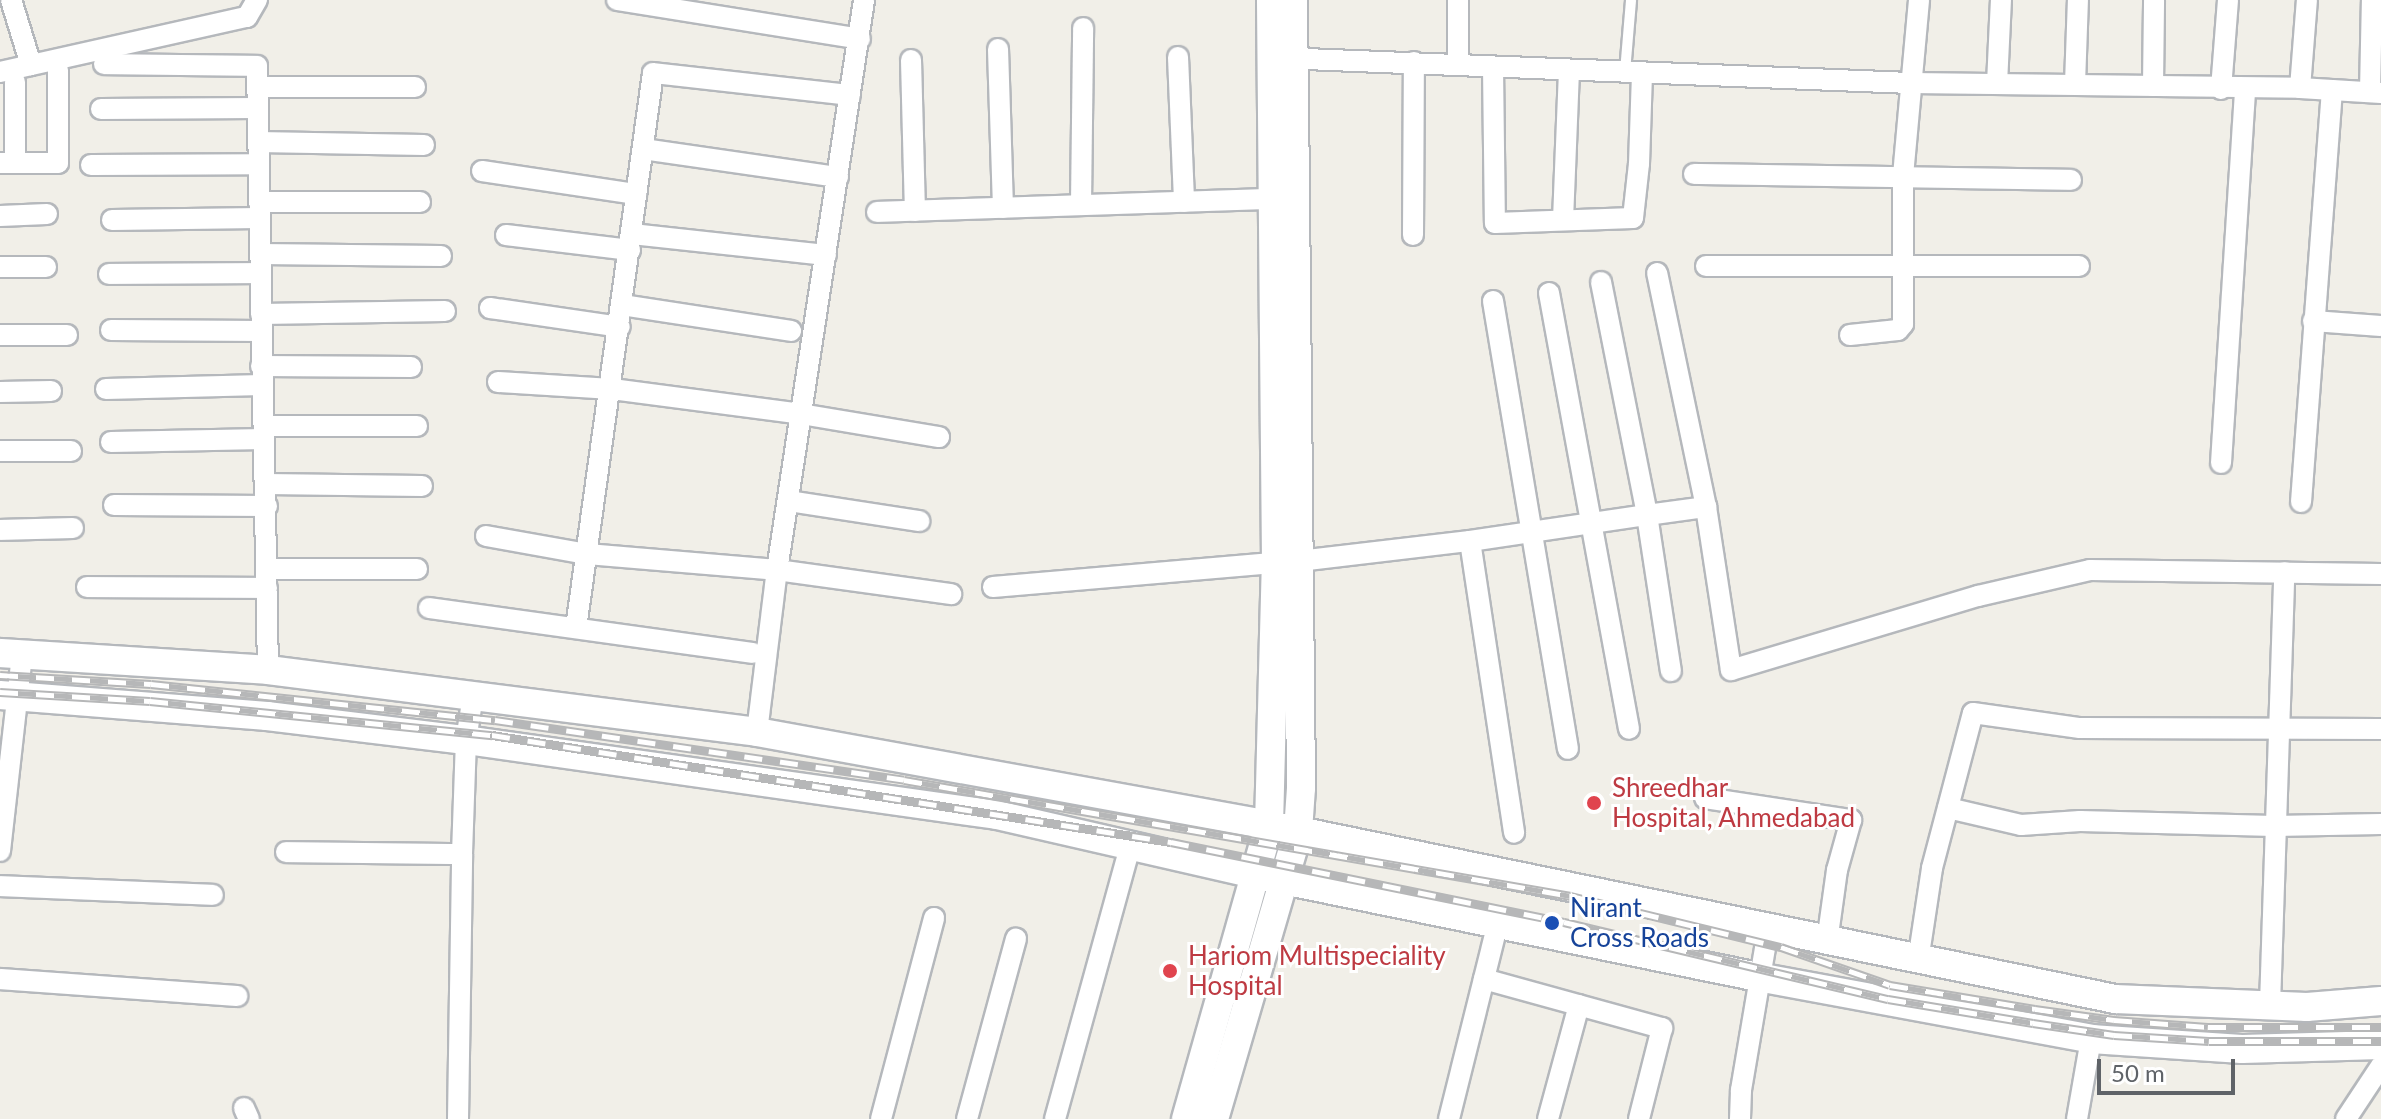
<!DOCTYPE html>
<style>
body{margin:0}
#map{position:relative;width:2381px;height:1119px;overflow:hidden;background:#f1efe8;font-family:Lato,sans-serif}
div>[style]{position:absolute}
.roads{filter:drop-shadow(2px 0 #b5b8bc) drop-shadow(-2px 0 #b5b8bc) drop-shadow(0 2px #b5b8bc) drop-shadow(0 -2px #b5b8bc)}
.lane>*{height:10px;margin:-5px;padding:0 5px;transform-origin:5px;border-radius:5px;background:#fff}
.street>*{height:20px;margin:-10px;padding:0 10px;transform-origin:10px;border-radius:10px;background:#fff}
.secondary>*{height:28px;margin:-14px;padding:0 14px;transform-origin:14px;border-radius:14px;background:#fff}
.rail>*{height:9px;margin-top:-4.5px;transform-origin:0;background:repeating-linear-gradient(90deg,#fff 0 18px,#b6b7b8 0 36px);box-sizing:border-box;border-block:2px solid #b6b7b8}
.dots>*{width:22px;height:22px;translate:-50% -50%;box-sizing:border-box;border:4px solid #fff;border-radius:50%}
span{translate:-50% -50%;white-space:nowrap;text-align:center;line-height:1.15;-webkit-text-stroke:6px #fff;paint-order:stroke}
.health-label{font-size:26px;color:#be3a42}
.left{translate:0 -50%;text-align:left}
.transit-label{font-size:26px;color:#164399}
.scale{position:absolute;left:2097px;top:1059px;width:138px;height:36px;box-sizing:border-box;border:4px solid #5f6368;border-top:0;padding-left:10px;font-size:24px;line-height:28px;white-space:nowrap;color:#5f6368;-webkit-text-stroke:6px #fff;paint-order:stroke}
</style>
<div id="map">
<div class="roads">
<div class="lane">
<i style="left:1625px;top:72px;width:72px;rotate:-85.2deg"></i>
</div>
<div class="street">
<i style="left:11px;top:0;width:68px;rotate:72.9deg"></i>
<i style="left:617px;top:0;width:246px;rotate:9.1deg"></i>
<i style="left:998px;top:49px;width:159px;rotate:88.2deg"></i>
<i style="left:1178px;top:57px;width:145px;rotate:87.6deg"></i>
<i style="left:1280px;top:58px;width:631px;rotate:2.27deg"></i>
<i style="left:1911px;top:83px;width:389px;rotate:0.7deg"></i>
<i style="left:2300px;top:88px;width:81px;rotate:3.5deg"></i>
<i style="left:911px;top:60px;width:151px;rotate:88.5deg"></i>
<i style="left:1458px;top:63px;width:63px;rotate:-90deg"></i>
<i style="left:104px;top:64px;width:153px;rotate:0.7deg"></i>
<i style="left:257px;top:66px;width:604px;rotate:88.96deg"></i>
<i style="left:1493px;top:67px;width:156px;rotate:89.3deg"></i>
<i style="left:1495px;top:223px;width:138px;rotate:-2.1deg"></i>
<i style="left:1633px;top:218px;width:54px;rotate:-83.7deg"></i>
<i style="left:1639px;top:164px;width:90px;rotate:-88.1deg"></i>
<i style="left:0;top:72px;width:253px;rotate:-12.6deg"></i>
<i style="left:247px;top:17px;width:20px;rotate:-60deg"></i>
<i style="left:15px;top:82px;width:81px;rotate:90deg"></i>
<i style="left:1997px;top:84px;width:84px;rotate:-87.3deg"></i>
<i style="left:2075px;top:84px;width:84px;rotate:-88deg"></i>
<i style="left:2153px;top:86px;width:86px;rotate:-89.3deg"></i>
<i style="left:257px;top:87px;width:158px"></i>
<i style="left:2300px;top:88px;width:88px;rotate:-85.5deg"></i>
<i style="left:2221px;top:89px;width:89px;rotate:-85.5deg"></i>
<i style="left:2370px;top:92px;width:92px;rotate:-88.8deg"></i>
<i style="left:101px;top:109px;width:156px;rotate:-0.4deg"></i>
<i style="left:258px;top:142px;width:166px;rotate:1deg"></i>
<i style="left:643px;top:149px;width:197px;rotate:8.2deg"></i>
<i style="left:0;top:163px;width:58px"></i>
<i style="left:58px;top:163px;width:93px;rotate:-90deg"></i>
<i style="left:91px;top:165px;width:167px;rotate:-0.3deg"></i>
<i style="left:482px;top:171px;width:156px;rotate:8.5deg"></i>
<i style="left:1694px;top:174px;width:377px;rotate:0.9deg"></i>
<i style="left:259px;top:202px;width:161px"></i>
<i style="left:1081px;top:204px;width:176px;rotate:-89.3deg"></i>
<i style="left:877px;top:212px;width:395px;rotate:-1.9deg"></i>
<i style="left:0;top:216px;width:47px;rotate:-2.4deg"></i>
<i style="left:112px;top:220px;width:147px;rotate:-0.8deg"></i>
<i style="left:1563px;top:220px;width:149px;rotate:-87.7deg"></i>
<i style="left:632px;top:234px;width:195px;rotate:6.2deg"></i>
<i style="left:506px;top:235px;width:125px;rotate:6.9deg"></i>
<i style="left:1413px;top:235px;width:173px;rotate:-89.7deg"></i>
<i style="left:260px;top:254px;width:181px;rotate:0.6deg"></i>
<i style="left:1706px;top:266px;width:373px"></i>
<i style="left:0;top:267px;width:46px"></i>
<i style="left:109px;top:274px;width:151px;rotate:-0.4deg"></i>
<i style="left:1601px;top:282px;width:237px;rotate:78.8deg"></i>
<i style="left:1647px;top:515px;width:60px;rotate:-7.7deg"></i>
<i style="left:1706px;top:507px;width:239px;rotate:-101.8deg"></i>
<i style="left:1549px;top:293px;width:443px;rotate:79.6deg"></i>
<i style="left:1493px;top:301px;width:454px;rotate:80.5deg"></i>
<i style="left:622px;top:305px;width:171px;rotate:8.7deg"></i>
<i style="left:490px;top:308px;width:131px;rotate:8.3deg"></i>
<i style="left:261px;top:314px;width:184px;rotate:-0.9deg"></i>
<i style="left:2313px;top:321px;width:68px;rotate:4.2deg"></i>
<i style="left:111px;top:330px;width:150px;rotate:0.4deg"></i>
<i style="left:0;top:335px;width:67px"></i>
<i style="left:1850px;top:335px;width:48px;rotate:-5.9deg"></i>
<i style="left:1898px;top:330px;width:8px;rotate:-50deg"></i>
<i style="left:1903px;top:324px;width:148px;rotate:-90deg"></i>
<i style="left:1903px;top:176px;width:177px;rotate:-84.8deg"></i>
<i style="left:261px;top:366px;width:150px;rotate:0.4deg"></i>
<i style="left:498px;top:382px;width:114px;rotate:3.5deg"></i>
<i style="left:612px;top:389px;width:191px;rotate:7.5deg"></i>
<i style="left:801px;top:414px;width:140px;rotate:9.5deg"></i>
<i style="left:106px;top:389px;width:156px;rotate:-1.5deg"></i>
<i style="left:0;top:392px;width:51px;rotate:-1.1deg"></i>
<i style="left:264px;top:426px;width:153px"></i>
<i style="left:111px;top:442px;width:153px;rotate:-1.1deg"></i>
<i style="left:0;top:451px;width:71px"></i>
<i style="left:2221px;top:463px;width:375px;rotate:-86.3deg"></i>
<i style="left:266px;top:484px;width:156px;rotate:0.7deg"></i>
<i style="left:788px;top:501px;width:133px;rotate:8.7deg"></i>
<i style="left:2301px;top:502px;width:413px;rotate:-85.7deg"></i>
<i style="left:114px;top:505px;width:153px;rotate:0.4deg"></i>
<i style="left:1706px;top:507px;width:165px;rotate:81.3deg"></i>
<i style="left:1731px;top:670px;width:258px;rotate:-16.7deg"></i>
<i style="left:1978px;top:596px;width:115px;rotate:-13.1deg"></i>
<i style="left:2090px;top:570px;width:291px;rotate:0.8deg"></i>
<i style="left:0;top:530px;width:73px;rotate:-1.6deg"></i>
<i style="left:486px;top:536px;width:103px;rotate:10.1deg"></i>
<i style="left:587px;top:554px;width:191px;rotate:4.8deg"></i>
<i style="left:777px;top:570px;width:176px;rotate:7.9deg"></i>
<i style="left:1470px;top:541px;width:295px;rotate:81.4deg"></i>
<i style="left:267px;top:569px;width:150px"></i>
<i style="left:87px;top:587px;width:180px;rotate:0.3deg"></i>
<i style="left:993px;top:587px;width:307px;rotate:-4.9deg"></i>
<i style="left:1299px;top:561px;width:172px;rotate:-6.7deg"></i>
<i style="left:1470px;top:541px;width:179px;rotate:-8.4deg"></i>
<i style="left:1647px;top:515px;width:158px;rotate:81.3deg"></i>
<i style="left:429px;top:608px;width:327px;rotate:7.9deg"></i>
<i style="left:576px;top:628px;width:560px;rotate:-82.1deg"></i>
<i style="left:653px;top:73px;width:198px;rotate:6.4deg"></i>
<i style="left:757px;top:732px;width:163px;rotate:-83deg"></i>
<i style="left:777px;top:570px;width:577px;rotate:-81.32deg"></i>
<i style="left:1705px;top:798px;width:148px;rotate:8.6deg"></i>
<i style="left:1851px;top:820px;width:52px;rotate:105.6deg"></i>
<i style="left:1837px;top:870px;width:73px;rotate:97.9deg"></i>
<i style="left:1948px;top:808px;width:75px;rotate:13.1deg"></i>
<i style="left:2021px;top:825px;width:59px;rotate:-3.9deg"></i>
<i style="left:2080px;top:821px;width:194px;rotate:1.5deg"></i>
<i style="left:2274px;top:826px;width:107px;rotate:-1.1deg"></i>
<i style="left:0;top:851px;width:198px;rotate:-83.6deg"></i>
<i style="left:286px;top:852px;width:176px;rotate:0.7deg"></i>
<i style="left:0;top:886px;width:213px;rotate:2.4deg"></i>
<i style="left:1918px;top:961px;width:94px;rotate:-81.4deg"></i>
<i style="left:1932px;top:868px;width:160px;rotate:-75.2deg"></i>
<i style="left:1973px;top:713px;width:108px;rotate:8deg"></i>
<i style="left:2080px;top:728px;width:301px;rotate:0.2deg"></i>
<i style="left:0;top:979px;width:238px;rotate:4.1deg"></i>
<i style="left:1484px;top:979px;width:185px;rotate:15.4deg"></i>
<i style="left:1662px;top:1028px;width:94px;rotate:104.2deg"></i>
<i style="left:2270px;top:1005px;width:433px;rotate:-88.1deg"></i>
<i style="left:244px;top:1108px;width:12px;rotate:66deg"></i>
<i style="left:458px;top:1119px;width:265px;rotate:-89.1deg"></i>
<i style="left:462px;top:854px;width:114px;rotate:-88deg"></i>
<i style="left:466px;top:740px;width:45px;rotate:-81deg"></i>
<i style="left:881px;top:1119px;width:208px;rotate:-75.2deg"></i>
<i style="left:967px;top:1119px;width:187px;rotate:-74.8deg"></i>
<i style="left:1055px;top:1119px;width:285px;rotate:-74.6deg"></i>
<i style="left:1449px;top:1119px;width:203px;rotate:-76deg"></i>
<i style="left:1548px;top:1119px;width:118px;rotate:-74.8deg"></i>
<i style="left:1740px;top:1119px;width:29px;rotate:-88deg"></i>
<i style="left:1741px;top:1090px;width:162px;rotate:-80.4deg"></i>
<i style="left:2077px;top:1119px;width:81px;rotate:-80.1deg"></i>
<i style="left:2346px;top:1119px;width:64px;rotate:-56.6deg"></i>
</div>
<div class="secondary">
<i style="left:0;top:653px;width:269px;rotate:3.6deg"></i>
<i style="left:268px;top:670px;width:493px;rotate:7.2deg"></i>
<i style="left:757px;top:732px;width:520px;rotate:10.29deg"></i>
<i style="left:1269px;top:825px;width:864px;rotate:11.62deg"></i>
<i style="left:2115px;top:999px;width:192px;rotate:2.4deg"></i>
<i style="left:2307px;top:1007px;width:74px;rotate:-4.6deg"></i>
<i style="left:0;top:695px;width:268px;rotate:4.5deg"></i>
<i style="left:267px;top:716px;width:200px;rotate:6.9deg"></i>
<i style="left:466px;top:740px;width:536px;rotate:8.04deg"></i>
<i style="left:997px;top:815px;width:264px;rotate:12.9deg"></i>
<i style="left:1254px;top:874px;width:514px;rotate:11.55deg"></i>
<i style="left:1758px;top:977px;width:339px;rotate:10.5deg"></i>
<i style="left:2091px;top:1039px;width:151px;rotate:3.8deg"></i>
<i style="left:2242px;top:1049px;width:139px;rotate:-1.6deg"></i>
<i style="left:1186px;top:1119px;width:305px;rotate:-74.2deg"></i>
<i style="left:1269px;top:825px;width:262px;rotate:-88.5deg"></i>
<i style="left:1276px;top:563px;width:563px;rotate:-90.51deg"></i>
<i style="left:1214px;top:1119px;width:300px;rotate:-73.7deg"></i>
<i style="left:1298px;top:831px;width:43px;rotate:-86deg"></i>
<i style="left:1301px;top:788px;width:788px;rotate:-90.58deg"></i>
</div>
</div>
<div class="rail">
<i style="left:0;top:675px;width:151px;rotate:3.4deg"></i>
<i style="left:151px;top:684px;width:346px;rotate:6deg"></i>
<i style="left:495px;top:720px;width:413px;rotate:8.3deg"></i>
<i style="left:904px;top:780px;width:677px;rotate:9.87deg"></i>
<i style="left:1571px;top:896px;width:216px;rotate:13.7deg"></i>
<i style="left:1781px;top:947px;width:115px;rotate:19.2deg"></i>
<i style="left:1890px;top:985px;width:147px;rotate:9.4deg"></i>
<i style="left:2035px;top:1009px;width:80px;rotate:7.9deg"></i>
<i style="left:2114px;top:1020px;width:94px;rotate:4.3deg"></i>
<i style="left:2208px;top:1027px;width:173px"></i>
<i style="left:0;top:692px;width:150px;rotate:3.4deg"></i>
<i style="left:150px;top:701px;width:344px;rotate:5.7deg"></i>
<i style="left:492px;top:735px;width:687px;rotate:8.96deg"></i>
<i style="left:1171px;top:842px;width:401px;rotate:11.5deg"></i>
<i style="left:1564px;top:922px;width:333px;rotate:13.4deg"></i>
<i style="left:1888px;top:999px;width:147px;rotate:9.4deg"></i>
<i style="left:2033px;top:1023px;width:82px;rotate:8.4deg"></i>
<i style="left:2114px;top:1035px;width:95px;rotate:3.6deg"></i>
<i style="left:2209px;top:1041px;width:172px"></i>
</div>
<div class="dots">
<i style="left:1594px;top:803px;background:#e0444e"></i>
<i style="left:1552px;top:923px;background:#1a4fb4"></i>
<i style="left:1170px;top:971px;background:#e0444e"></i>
</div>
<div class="health-label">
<span class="left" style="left:1612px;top:803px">Shreedhar<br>Hospital, Ahmedabad</span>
<span class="left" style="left:1188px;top:971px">Hariom Multispeciality<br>Hospital</span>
</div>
<div class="transit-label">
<span class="left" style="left:1570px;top:923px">Nirant<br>Cross Roads</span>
</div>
<div class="scale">50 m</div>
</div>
